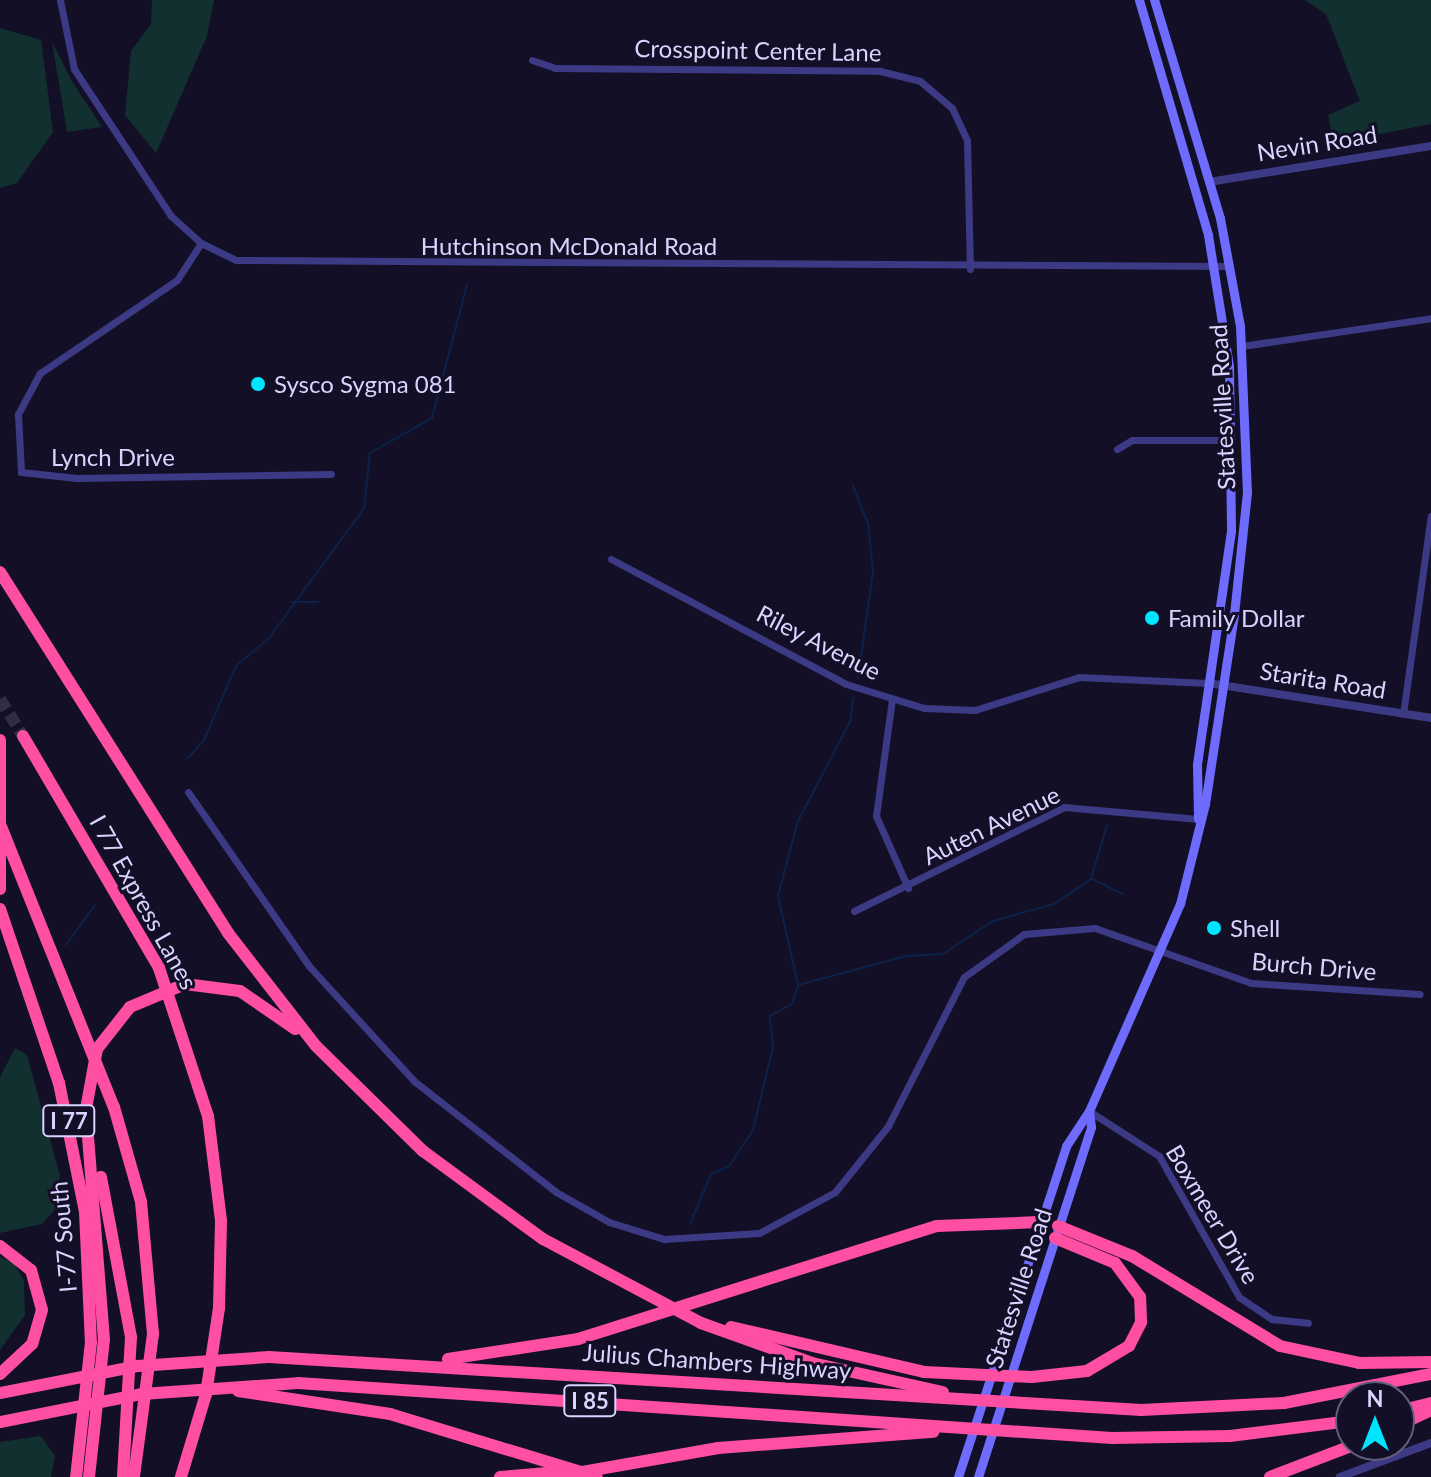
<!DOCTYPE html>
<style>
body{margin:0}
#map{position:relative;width:1431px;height:1477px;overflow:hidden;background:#130f26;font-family:Lato,sans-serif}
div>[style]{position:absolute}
.green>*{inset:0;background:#12302f}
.stream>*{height:2px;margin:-1px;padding:0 1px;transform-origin:1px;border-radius:1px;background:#0c2248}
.motorway-tunnel>*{height:12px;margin-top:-6px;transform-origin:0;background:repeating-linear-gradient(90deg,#312d47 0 12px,transparent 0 18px)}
.minor>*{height:7px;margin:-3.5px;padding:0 3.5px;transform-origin:3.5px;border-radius:3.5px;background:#3d3a85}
.tertiary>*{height:8px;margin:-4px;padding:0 4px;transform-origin:4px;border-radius:4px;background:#3d3a85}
.secondary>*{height:9px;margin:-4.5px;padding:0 4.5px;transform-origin:4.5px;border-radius:4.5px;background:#6f6bff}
.motorway>*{height:12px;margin:-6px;padding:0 6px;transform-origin:6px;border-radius:6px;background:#ff4fa3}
.dots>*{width:22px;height:22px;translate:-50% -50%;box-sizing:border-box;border:4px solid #130f26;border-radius:50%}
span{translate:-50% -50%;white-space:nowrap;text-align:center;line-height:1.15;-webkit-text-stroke:6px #130f26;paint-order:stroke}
.shield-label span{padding:2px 6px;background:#130f26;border:2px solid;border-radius:6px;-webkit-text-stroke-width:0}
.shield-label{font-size:22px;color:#d9d4ff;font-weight:700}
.street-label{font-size:24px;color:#d9d4ff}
.poi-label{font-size:24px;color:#d9d4ff}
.left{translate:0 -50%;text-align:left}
.north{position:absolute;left:1335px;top:1381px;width:80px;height:80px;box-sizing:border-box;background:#130f26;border:2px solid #625e7d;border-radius:50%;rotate:0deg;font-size:22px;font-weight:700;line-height:32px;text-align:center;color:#d9d4ff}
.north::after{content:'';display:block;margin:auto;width:28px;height:36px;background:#00e5ff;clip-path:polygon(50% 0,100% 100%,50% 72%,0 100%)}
</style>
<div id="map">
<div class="green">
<i style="clip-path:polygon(152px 0,214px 0,207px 36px,156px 153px,125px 115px,131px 51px,151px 24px)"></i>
<i style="clip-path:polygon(1305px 0,1431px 0,1431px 124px,1333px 143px,1328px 115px,1360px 101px,1326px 14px)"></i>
<i style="clip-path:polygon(0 28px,41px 40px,53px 132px,17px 183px,0 188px)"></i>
<i style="clip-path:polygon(52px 42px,73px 83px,102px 127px,67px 132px)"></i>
<i style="clip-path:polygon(15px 1048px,27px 1055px,60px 1176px,56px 1209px,42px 1224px,0 1233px,0 1077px)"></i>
<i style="clip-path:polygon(0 1257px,14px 1263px,24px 1281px,25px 1315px,0 1350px)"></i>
<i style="clip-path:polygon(41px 1436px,55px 1456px,51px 1477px,0 1477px,0 1442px)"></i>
</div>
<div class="stream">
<i style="left:853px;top:486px;width:41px;rotate:68.5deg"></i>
<i style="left:868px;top:524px;width:47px;rotate:83.9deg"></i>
<i style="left:873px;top:571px;width:109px;rotate:97.9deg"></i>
<i style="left:292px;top:602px;width:26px"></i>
<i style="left:188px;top:758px;width:24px;rotate:-48deg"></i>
<i style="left:204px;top:740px;width:81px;rotate:-66.6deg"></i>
<i style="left:236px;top:666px;width:43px;rotate:-40.3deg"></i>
<i style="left:269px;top:638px;width:161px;rotate:-53.8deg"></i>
<i style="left:364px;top:508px;width:55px;rotate:-83.8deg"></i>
<i style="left:370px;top:453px;width:71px;rotate:-29.4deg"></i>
<i style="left:432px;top:418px;width:138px;rotate:-75.3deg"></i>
<i style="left:1092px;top:879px;width:34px;rotate:26deg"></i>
<i style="left:66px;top:945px;width:49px;rotate:-54.1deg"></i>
<i style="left:798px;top:985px;width:112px;rotate:-15deg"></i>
<i style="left:906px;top:956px;width:37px;rotate:-3deg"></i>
<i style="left:943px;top:954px;width:60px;rotate:-33.4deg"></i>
<i style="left:993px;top:921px;width:63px;rotate:-15.6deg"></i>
<i style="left:1054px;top:904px;width:45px;rotate:-34deg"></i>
<i style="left:1091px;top:879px;width:56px;rotate:-73.5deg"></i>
<i style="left:690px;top:1224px;width:54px;rotate:-67.2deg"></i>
<i style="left:711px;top:1174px;width:20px;rotate:-24deg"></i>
<i style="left:729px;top:1166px;width:43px;rotate:-56.3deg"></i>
<i style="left:753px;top:1130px;width:85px;rotate:-76.5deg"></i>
<i style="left:773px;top:1047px;width:31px;rotate:-96deg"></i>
<i style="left:770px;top:1016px;width:25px;rotate:-29deg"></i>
<i style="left:792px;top:1004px;width:20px;rotate:-72deg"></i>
<i style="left:798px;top:985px;width:91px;rotate:-102.7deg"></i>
<i style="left:778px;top:896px;width:78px;rotate:-75.1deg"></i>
<i style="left:798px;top:821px;width:112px;rotate:-62.3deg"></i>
<i style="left:850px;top:722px;width:24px;rotate:-83deg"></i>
</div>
<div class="motorway-tunnel">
<i style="left:0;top:699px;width:44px;rotate:58.1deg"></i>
</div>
<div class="minor">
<i style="left:60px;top:0;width:70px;rotate:78.5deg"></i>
<i style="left:74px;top:69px;width:176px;rotate:56.6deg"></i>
<i style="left:171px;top:216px;width:40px;rotate:42deg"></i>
<i style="left:201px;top:243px;width:39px;rotate:26deg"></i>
<i style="left:236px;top:260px;width:994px;rotate:0.35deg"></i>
<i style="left:532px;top:60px;width:24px;rotate:19deg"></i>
<i style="left:555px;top:68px;width:325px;rotate:0.5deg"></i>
<i style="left:880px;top:71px;width:41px;rotate:14deg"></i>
<i style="left:920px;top:81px;width:42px;rotate:40.2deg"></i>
<i style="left:952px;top:108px;width:35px;rotate:65deg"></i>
<i style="left:967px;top:140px;width:129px;rotate:88.7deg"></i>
<i style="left:201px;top:243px;width:44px;rotate:123deg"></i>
<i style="left:177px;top:280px;width:166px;rotate:145.8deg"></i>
<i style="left:40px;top:373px;width:47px;rotate:118.2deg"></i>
<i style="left:18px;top:414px;width:58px;rotate:87deg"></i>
<i style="left:21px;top:472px;width:56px;rotate:6.1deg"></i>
<i style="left:77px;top:478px;width:254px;rotate:-0.9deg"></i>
<i style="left:1242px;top:346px;width:191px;rotate:-8.4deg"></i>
<i style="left:1117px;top:449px;width:17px;rotate:-31deg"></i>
<i style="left:1132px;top:440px;width:100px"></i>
<i style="left:611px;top:559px;width:266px;rotate:28deg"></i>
<i style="left:846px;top:684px;width:82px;rotate:17.1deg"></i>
<i style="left:924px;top:708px;width:51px;rotate:2.2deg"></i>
<i style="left:975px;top:710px;width:109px;rotate:-17.6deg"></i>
<i style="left:1079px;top:677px;width:129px;rotate:2.7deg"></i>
<i style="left:892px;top:699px;width:118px;rotate:97.8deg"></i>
<i style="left:876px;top:816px;width:79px;rotate:66deg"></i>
<i style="left:1403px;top:714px;width:200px;rotate:-82deg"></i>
<i style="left:188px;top:792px;width:212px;rotate:55.2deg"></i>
<i style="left:309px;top:966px;width:156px;rotate:47.6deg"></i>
<i style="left:414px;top:1081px;width:180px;rotate:38deg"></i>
<i style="left:556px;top:1192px;width:61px;rotate:29.5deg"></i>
<i style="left:609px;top:1222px;width:58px;rotate:17.2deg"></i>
<i style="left:664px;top:1239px;width:95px;rotate:-3.6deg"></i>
<i style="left:759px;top:1233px;width:86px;rotate:-28.3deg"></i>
<i style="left:835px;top:1192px;width:85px;rotate:-51.2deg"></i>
<i style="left:888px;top:1126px;width:167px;rotate:-63deg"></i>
<i style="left:964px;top:977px;width:74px;rotate:-35.6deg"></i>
<i style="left:1024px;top:934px;width:71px;rotate:-4.8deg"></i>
<i style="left:1095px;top:928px;width:165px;rotate:19.4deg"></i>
<i style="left:1251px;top:983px;width:169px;rotate:3.7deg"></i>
<i style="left:854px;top:911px;width:234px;rotate:-26.3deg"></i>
<i style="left:1064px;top:807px;width:135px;rotate:5.1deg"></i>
<i style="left:1089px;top:1111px;width:83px;rotate:32.7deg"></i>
<i style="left:1159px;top:1156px;width:162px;rotate:60.4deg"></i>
<i style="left:1239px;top:1297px;width:40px;rotate:34deg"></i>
<i style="left:1272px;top:1319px;width:36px;rotate:6deg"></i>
</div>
<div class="tertiary">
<i style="left:1209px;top:182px;width:225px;rotate:-9.2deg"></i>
<i style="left:1208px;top:683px;width:226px;rotate:8.9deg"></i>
<i style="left:1340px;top:1477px;width:97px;rotate:-20.5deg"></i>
</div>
<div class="secondary">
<i style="left:1139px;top:0;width:245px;rotate:73.6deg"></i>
<i style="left:1208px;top:235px;width:133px;rotate:80.9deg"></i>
<i style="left:1229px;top:366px;width:165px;rotate:89.3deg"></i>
<i style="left:1231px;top:531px;width:236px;rotate:98.3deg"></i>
<i style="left:1197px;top:765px;width:54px;rotate:88.9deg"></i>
<i style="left:958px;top:1477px;width:348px;rotate:-71.9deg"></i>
<i style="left:1066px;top:1146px;width:42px;rotate:-56.7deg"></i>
<i style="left:1089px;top:1111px;width:226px;rotate:-66.3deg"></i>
<i style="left:1180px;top:904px;width:103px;rotate:-76deg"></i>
<i style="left:1205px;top:804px;width:192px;rotate:-81.3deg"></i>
<i style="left:1234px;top:614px;width:122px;rotate:-83.9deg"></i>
<i style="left:1247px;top:493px;width:167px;rotate:-92.4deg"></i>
<i style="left:1240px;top:326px;width:110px;rotate:-100.5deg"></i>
<i style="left:1220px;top:218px;width:228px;rotate:-106.8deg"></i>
<i style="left:978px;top:1477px;width:368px;rotate:-72.1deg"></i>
<i style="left:1091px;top:1127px;width:16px;rotate:-97deg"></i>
</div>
<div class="motorway">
<i style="left:0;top:572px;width:427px;rotate:57.7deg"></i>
<i style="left:228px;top:933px;width:143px;rotate:52.1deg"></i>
<i style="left:316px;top:1046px;width:150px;rotate:44.5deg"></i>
<i style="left:423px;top:1151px;width:149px;rotate:36.3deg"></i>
<i style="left:543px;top:1239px;width:179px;rotate:28deg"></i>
<i style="left:701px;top:1323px;width:118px;rotate:19.8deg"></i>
<i style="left:812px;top:1363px;width:134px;rotate:12.5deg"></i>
<i style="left:23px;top:736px;width:269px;rotate:59.6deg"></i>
<i style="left:159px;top:968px;width:156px;rotate:71.7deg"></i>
<i style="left:208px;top:1116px;width:106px;rotate:82.9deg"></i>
<i style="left:221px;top:1221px;width:87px;rotate:91.3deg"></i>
<i style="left:219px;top:1308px;width:87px;rotate:98.6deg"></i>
<i style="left:206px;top:1394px;width:87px;rotate:106.8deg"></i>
<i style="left:0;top:740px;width:149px;rotate:90deg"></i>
<i style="left:0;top:824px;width:305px;rotate:68.1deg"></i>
<i style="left:114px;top:1107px;width:99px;rotate:74.1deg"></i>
<i style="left:141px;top:1202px;width:133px;rotate:84.8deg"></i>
<i style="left:153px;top:1334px;width:144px;rotate:97.6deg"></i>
<i style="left:0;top:909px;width:184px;rotate:71.3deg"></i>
<i style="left:59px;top:1083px;width:132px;rotate:78.6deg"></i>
<i style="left:85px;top:1212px;width:130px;rotate:87.4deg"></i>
<i style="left:91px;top:1342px;width:136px;rotate:96.3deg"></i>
<i style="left:101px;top:1177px;width:163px;rotate:79.4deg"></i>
<i style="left:131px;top:1337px;width:140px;rotate:93.3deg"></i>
<i style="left:1058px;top:1226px;width:80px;rotate:22.1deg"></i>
<i style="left:1132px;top:1256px;width:173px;rotate:31.3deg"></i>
<i style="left:1280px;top:1346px;width:81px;rotate:12.1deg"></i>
<i style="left:1359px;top:1363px;width:72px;rotate:-0.8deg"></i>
<i style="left:0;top:1246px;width:39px;rotate:38deg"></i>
<i style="left:31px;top:1270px;width:41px;rotate:74.6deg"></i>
<i style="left:42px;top:1310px;width:35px;rotate:106deg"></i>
<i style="left:32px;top:1344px;width:44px;rotate:136.8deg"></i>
<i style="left:731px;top:1327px;width:198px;rotate:13.1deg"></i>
<i style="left:924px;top:1372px;width:108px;rotate:2.7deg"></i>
<i style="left:1032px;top:1377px;width:55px;rotate:-6.2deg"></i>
<i style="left:1087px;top:1371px;width:49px;rotate:-30.8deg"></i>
<i style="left:1129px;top:1346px;width:27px;rotate:-63deg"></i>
<i style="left:1141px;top:1322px;width:25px;rotate:-92deg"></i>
<i style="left:1140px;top:1297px;width:42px;rotate:-126.3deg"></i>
<i style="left:1115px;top:1263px;width:65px;rotate:-157.4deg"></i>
<i style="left:448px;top:1359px;width:132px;rotate:-8.7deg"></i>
<i style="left:578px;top:1339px;width:376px;rotate:-17.5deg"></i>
<i style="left:937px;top:1226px;width:102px;rotate:-2.2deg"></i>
<i style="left:238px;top:1391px;width:154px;rotate:8.6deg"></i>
<i style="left:390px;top:1414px;width:216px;rotate:16.9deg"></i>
<i style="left:0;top:1393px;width:141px;rotate:-11.1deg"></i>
<i style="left:138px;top:1366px;width:131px;rotate:-3.9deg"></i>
<i style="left:269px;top:1357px;width:874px;rotate:3.48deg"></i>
<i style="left:1141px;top:1410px;width:143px;rotate:-2.8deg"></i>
<i style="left:1284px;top:1403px;width:150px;rotate:-11.2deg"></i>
<i style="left:1399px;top:1411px;width:33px;rotate:-14deg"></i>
<i style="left:0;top:1422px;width:145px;rotate:-11.2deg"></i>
<i style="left:142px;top:1394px;width:156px;rotate:-4deg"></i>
<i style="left:298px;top:1383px;width:816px;rotate:3.87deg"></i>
<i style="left:1112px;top:1438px;width:118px;rotate:-1deg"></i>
<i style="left:1230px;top:1436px;width:122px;rotate:-7.1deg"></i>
<i style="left:1399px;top:1425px;width:35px;rotate:-25deg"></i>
<i style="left:89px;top:1477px;width:138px;rotate:-83.8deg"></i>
<i style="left:104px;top:1340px;width:232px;rotate:-94.5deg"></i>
<i style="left:86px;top:1109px;width:61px;rotate:-79.6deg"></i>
<i style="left:97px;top:1049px;width:53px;rotate:-51.8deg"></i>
<i style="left:130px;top:1007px;width:60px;rotate:-22.7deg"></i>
<i style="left:185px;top:984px;width:55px;rotate:7.3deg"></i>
<i style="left:240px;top:991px;width:67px;rotate:34.6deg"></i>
<i style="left:500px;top:1477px;width:60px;rotate:-4.8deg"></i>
<i style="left:554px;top:1477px;width:167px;rotate:-10deg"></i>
<i style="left:718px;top:1448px;width:216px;rotate:-4.3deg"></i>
<i style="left:1270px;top:1477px;width:90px;rotate:-20.9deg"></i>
</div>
<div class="dots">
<i style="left:258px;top:384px;background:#00e5ff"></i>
<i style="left:1152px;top:618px;background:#00e5ff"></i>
<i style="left:1214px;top:928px;background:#00e5ff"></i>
</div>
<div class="shield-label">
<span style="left:69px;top:1121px">I 77</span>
<span style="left:590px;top:1401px">I 85</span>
</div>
<div class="street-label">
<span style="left:758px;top:50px;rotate:1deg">Crosspoint Center Lane</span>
<span style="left:1317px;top:143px;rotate:-9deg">Nevin Road</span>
<span style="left:569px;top:246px">Hutchinson McDonald Road</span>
<span style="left:1222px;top:407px;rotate:-93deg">Statesville Road</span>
<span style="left:113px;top:457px">Lynch Drive</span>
<span style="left:819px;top:642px;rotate:27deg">Riley Avenue</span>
<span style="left:1323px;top:680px;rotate:9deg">Starita Road</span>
<span style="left:991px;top:825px;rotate:-26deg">Auten Avenue</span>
<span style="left:144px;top:902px;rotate:61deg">I 77 Express Lanes</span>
<span style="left:1314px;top:966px;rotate:5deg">Burch Drive</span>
<span style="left:1213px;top:1214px;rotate:59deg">Boxmeer Drive</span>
<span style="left:63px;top:1237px;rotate:-95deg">I-77 South</span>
<span style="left:1018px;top:1288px;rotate:-72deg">Statesville Road</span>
<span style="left:717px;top:1361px;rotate:4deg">Julius Chambers Highway</span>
</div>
<div class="poi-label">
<span class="left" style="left:274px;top:384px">Sysco Sygma 081</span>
<span class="left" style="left:1168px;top:618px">Family Dollar</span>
<span class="left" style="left:1230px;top:928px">Shell</span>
</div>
<div class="north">N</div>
</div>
